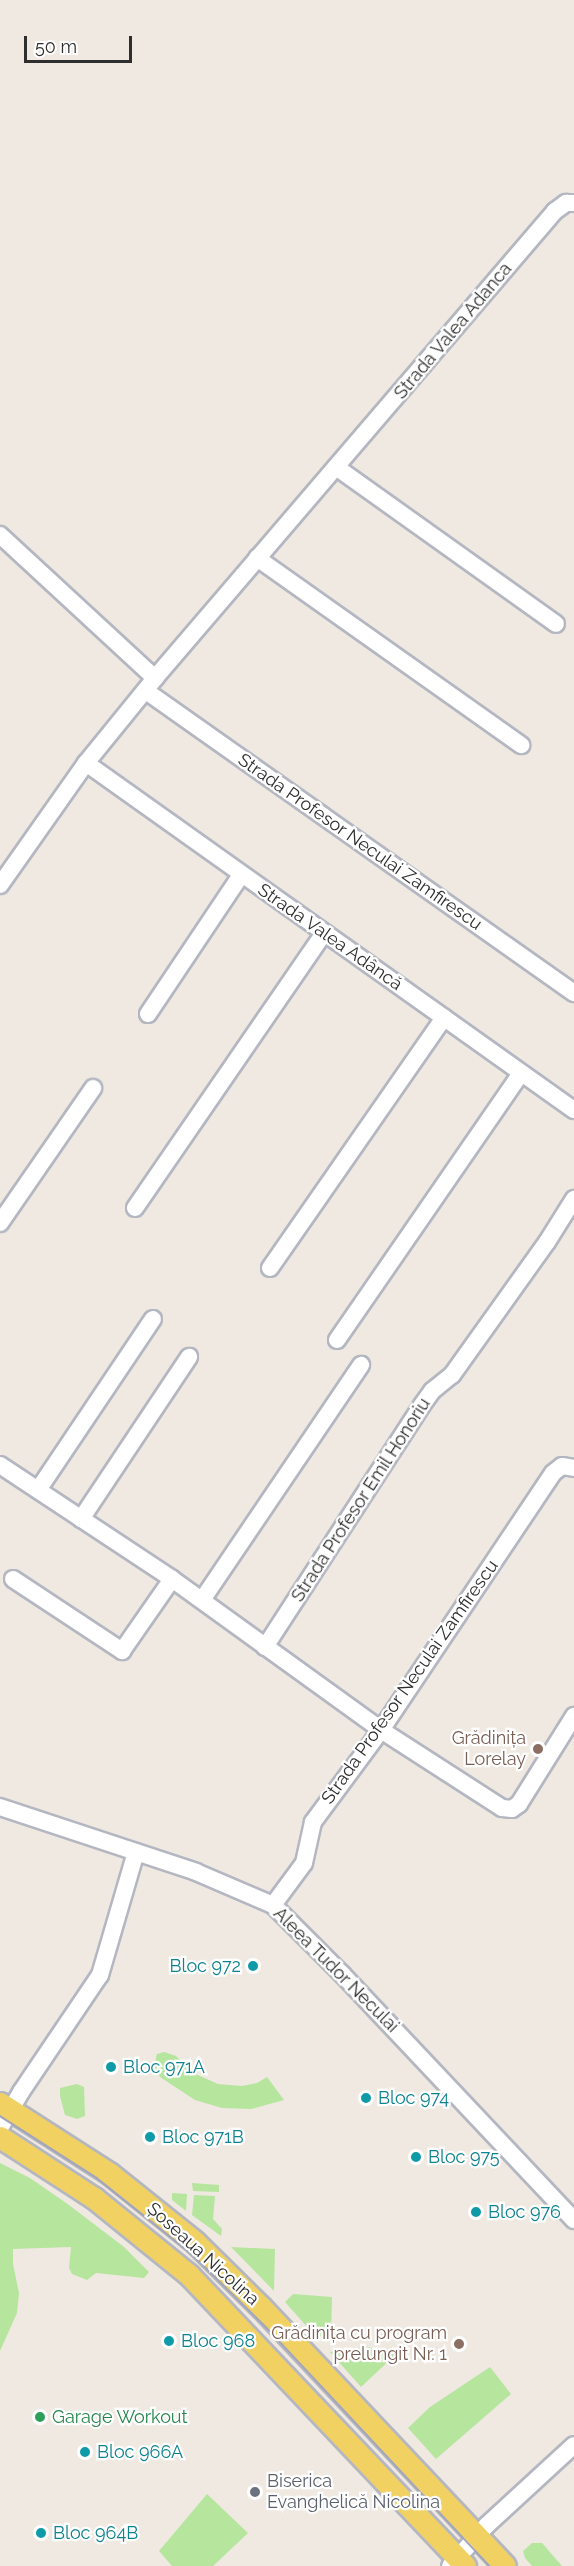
<!DOCTYPE html>
<meta charset="utf-8">
<style>
body{margin:0}
#map{position:relative;width:574px;height:2566px;overflow:hidden;background:#efe9e1;font-family:Raleway,sans-serif}
div>[style]{position:absolute}
.green>*{inset:0;background:#b6e59e}
.roads{filter:drop-shadow(2px 0 #b4b7c1) drop-shadow(-2px 0 #b4b7c1) drop-shadow(0 2px #b4b7c1) drop-shadow(0 -2px #b4b7c1)}
.minor>*{height:16px;margin:-8px;padding:0 8px;transform-origin:8px;border-radius:8px;background:#fff}
.major>*{height:21px;margin:-10.5px;padding:0 10.5px;transform-origin:10.5px;border-radius:10.5px;background:#f2d163}
.tram>*{height:1.5px;margin:-0.75px;padding:0 0.75px;transform-origin:0.75px;border-radius:0.75px;background:#a3a6b8}
.dots>*{width:16px;height:16px;translate:-50% -50%;box-sizing:border-box;border:3px solid #fff;border-radius:50%}
span{translate:-50% -50%;white-space:nowrap;text-align:center;line-height:1.15;-webkit-text-stroke:4.5px #fff;paint-order:stroke}
.street-label{font-size:18px;color:#2e2e2e}
.education-label{font-size:18px;color:#785e54}
.right{translate:-100% -50%;text-align:right}
.culture-label{font-size:18px;color:#0d838f}
.left{translate:0 -50%;text-align:left}
.leisure-label{font-size:18px;color:#27864d}
.worship-label{font-size:18px;color:#5b616d}
.scale{position:absolute;left:24px;top:36px;width:108px;height:27px;box-sizing:border-box;border:3px solid #2e2e2e;border-top:0;padding-left:8px;font-size:18px;line-height:21px;white-space:nowrap;color:#2e2e2e;-webkit-text-stroke:4px #fff;paint-order:stroke}
</style>
<div id="map">
<div class="green">
<i style="clip-path:polygon(164px 2052px,176px 2056px,193px 2073px,218px 2084px,242px 2086px,257px 2083px,267px 2077px,284px 2100px,251px 2109px,222px 2108px,195px 2100px,160px 2077px,154px 2065px,157px 2054px)"></i>
<i style="clip-path:polygon(77px 2084px,84px 2087px,85px 2116px,77px 2119px,65px 2115px,60px 2096px,60px 2088px)"></i>
<i style="clip-path:polygon(0 2163px,30px 2178px,69px 2205px,124px 2247px,149px 2272px,144px 2278px,96px 2273px,87px 2280px,72px 2274px,69px 2268px,71px 2247px,13px 2249px,13px 2264px,19px 2293px,17px 2313px,0 2351px)"></i>
<i style="clip-path:polygon(192px 2183px,219px 2185px,219px 2192px,193px 2191px)"></i>
<i style="clip-path:polygon(172px 2193px,187px 2194px,186px 2211px,172px 2200px)"></i>
<i style="clip-path:polygon(194px 2195px,215px 2196px,213px 2219px,222px 2229px,221px 2236px,192px 2215px)"></i>
<i style="clip-path:polygon(231px 2247px,275px 2249px,274px 2291px)"></i>
<i style="clip-path:polygon(293px 2294px,332px 2297px,331px 2335px,316px 2337px,285px 2302px)"></i>
<i style="clip-path:polygon(369px 2347px,395px 2355px,361px 2387px,330px 2352px)"></i>
<i style="clip-path:polygon(490px 2367px,511px 2394px,436px 2459px,408px 2428px,430px 2407px)"></i>
<i style="clip-path:polygon(207px 2494px,248px 2533px,213px 2566px,172px 2566px,159px 2551px)"></i>
<i style="clip-path:polygon(532px 2543px,542px 2543px,562px 2566px,532px 2566px,525px 2558px,523px 2551px)"></i>
</div>
<div class="roads">
<div class="minor">
<i style="left:336px;top:467px;width:270px;rotate:35.5deg"></i>
<i style="left:0;top:535px;width:211px;rotate:42.7deg"></i>
<i style="left:257px;top:558px;width:324px;rotate:35.3deg"></i>
<i style="left:146px;top:691px;width:524px;rotate:35.21deg"></i>
<i style="left:86px;top:763px;width:599px;rotate:35.42deg"></i>
<i style="left:0;top:885px;width:149px;rotate:-54.8deg"></i>
<i style="left:86px;top:763px;width:109px;rotate:-50.9deg"></i>
<i style="left:155px;top:678px;width:615px;rotate:-49.42deg"></i>
<i style="left:555px;top:211px;width:14px;rotate:-36deg"></i>
<i style="left:566px;top:203px;width:8px"></i>
<i style="left:148px;top:1014px;width:167px;rotate:-56.2deg"></i>
<i style="left:135px;top:1208px;width:334px;rotate:-55.5deg"></i>
<i style="left:0;top:1223px;width:164px;rotate:-55.4deg"></i>
<i style="left:270px;top:1268px;width:305px;rotate:-55.2deg"></i>
<i style="left:337px;top:1340px;width:324px;rotate:-55.4deg"></i>
<i style="left:0;top:1465px;width:206px;rotate:33.5deg"></i>
<i style="left:172px;top:1579px;width:258px;rotate:35.8deg"></i>
<i style="left:381px;top:1730px;width:144px;rotate:32.8deg"></i>
<i style="left:502px;top:1808px;width:10px;rotate:6deg"></i>
<i style="left:512px;top:1809px;width:9px;rotate:-36deg"></i>
<i style="left:519px;top:1804px;width:104px;rotate:-58deg"></i>
<i style="left:38px;top:1490px;width:206px;rotate:-56.1deg"></i>
<i style="left:81px;top:1519px;width:195px;rotate:-56.3deg"></i>
<i style="left:13px;top:1579px;width:131px;rotate:33.4deg"></i>
<i style="left:122px;top:1651px;width:88px;rotate:-55.2deg"></i>
<i style="left:202px;top:1600px;width:284px;rotate:-55.9deg"></i>
<i style="left:265px;top:1647px;width:288px;rotate:-57deg"></i>
<i style="left:422px;top:1405px;width:17px;rotate:-54deg"></i>
<i style="left:432px;top:1391px;width:26px;rotate:-39deg"></i>
<i style="left:452px;top:1375px;width:163px;rotate:-54.5deg"></i>
<i style="left:547px;top:1242px;width:51px;rotate:-57.9deg"></i>
<i style="left:0;top:1807px;width:206px;rotate:18.3deg"></i>
<i style="left:196px;top:1872px;width:84px;rotate:23.2deg"></i>
<i style="left:273px;top:1905px;width:98px;rotate:45deg"></i>
<i style="left:342px;top:1974px;width:338px;rotate:46.7deg"></i>
<i style="left:273px;top:1905px;width:52px;rotate:-53.6deg"></i>
<i style="left:304px;top:1863px;width:42px;rotate:-77.6deg"></i>
<i style="left:313px;top:1822px;width:114px;rotate:-53.5deg"></i>
<i style="left:381px;top:1730px;width:309px;rotate:-56.2deg"></i>
<i style="left:553px;top:1473px;width:11px;rotate:-38deg"></i>
<i style="left:562px;top:1466px;width:12px;rotate:9deg"></i>
<i style="left:0;top:2128px;width:42px;rotate:-59.7deg"></i>
<i style="left:21px;top:2092px;width:141px;rotate:-56deg"></i>
<i style="left:100px;top:1975px;width:128px;rotate:-73.7deg"></i>
<i style="left:450px;top:2566px;width:55px;rotate:-47.9deg"></i>
<i style="left:487px;top:2525px;width:118px;rotate:-42.6deg"></i>
</div>
<div class="major">
<i style="left:0;top:2103px;width:130px;rotate:32.7deg"></i>
<i style="left:109px;top:2173px;width:110px;rotate:38.7deg"></i>
<i style="left:195px;top:2242px;width:94px;rotate:44.6deg"></i>
<i style="left:262px;top:2308px;width:354px;rotate:46.7deg"></i>
<i style="left:0;top:2137px;width:112px;rotate:33deg"></i>
<i style="left:94px;top:2198px;width:122px;rotate:39deg"></i>
<i style="left:189px;top:2275px;width:401px;rotate:46.5deg"></i>
</div>
</div>
<div class="tram">
<i style="left:0;top:2116px;width:115px;rotate:32.6deg"></i>
<i style="left:97px;top:2178px;width:122px;rotate:38.7deg"></i>
<i style="left:192px;top:2254px;width:105px;rotate:44.6deg"></i>
<i style="left:267px;top:2328px;width:326px;rotate:46.9deg"></i>
</div>
<div class="dots">
<i style="left:538px;top:1749px;background:#8d6e63"></i>
<i style="left:253px;top:1966px;background:#0f9aa8"></i>
<i style="left:111px;top:2067px;background:#0f9aa8"></i>
<i style="left:366px;top:2098px;background:#0f9aa8"></i>
<i style="left:150px;top:2137px;background:#0f9aa8"></i>
<i style="left:416px;top:2157px;background:#0f9aa8"></i>
<i style="left:476px;top:2212px;background:#0f9aa8"></i>
<i style="left:169px;top:2341px;background:#0f9aa8"></i>
<i style="left:459px;top:2344px;background:#8d6e63"></i>
<i style="left:40px;top:2417px;background:#2e9e5b"></i>
<i style="left:85px;top:2452px;background:#0f9aa8"></i>
<i style="left:255px;top:2492px;background:#6b7280"></i>
<i style="left:41px;top:2533px;background:#0f9aa8"></i>
</div>
<div class="street-label">
<span style="left:453px;top:331px;rotate:-50deg">Strada Valea Adanca</span>
<span style="left:360px;top:842px;rotate:35deg">Strada Profesor Neculai Zamfirescu</span>
<span style="left:330px;top:937px;rotate:35deg">Strada Valea Adâncă</span>
<span style="left:361px;top:1500px;rotate:-57deg">Strada Profesor Emil Honoriu</span>
<span style="left:410px;top:1682px;rotate:-55deg">Strada Profesor Neculai Zamfirescu</span>
<span style="left:336px;top:1970px;rotate:45deg">Aleea Tudor Neculai</span>
<span style="left:203px;top:2254px;rotate:42deg">Șoseaua Nicolina</span>
</div>
<div class="education-label">
<span class="right" style="left:526px;top:1749px">Grădinița<br>Lorelay</span>
<span class="right" style="left:447px;top:2344px">Grădinița cu program<br>prelungit Nr. 1</span>
</div>
<div class="culture-label">
<span class="right" style="left:241px;top:1966px">Bloc 972</span>
<span class="left" style="left:123px;top:2067px">Bloc 971A</span>
<span class="left" style="left:378px;top:2098px">Bloc 974</span>
<span class="left" style="left:162px;top:2137px">Bloc 971B</span>
<span class="left" style="left:428px;top:2157px">Bloc 975</span>
<span class="left" style="left:488px;top:2212px">Bloc 976</span>
<span class="left" style="left:181px;top:2341px">Bloc 968</span>
<span class="left" style="left:97px;top:2452px">Bloc 966A</span>
<span class="left" style="left:53px;top:2533px">Bloc 964B</span>
</div>
<div class="leisure-label">
<span class="left" style="left:52px;top:2417px">Garage Workout</span>
</div>
<div class="worship-label">
<span class="left" style="left:267px;top:2492px">Biserica<br>Evanghelică Nicolina</span>
</div>
<div class="scale">50 m</div>
</div>
